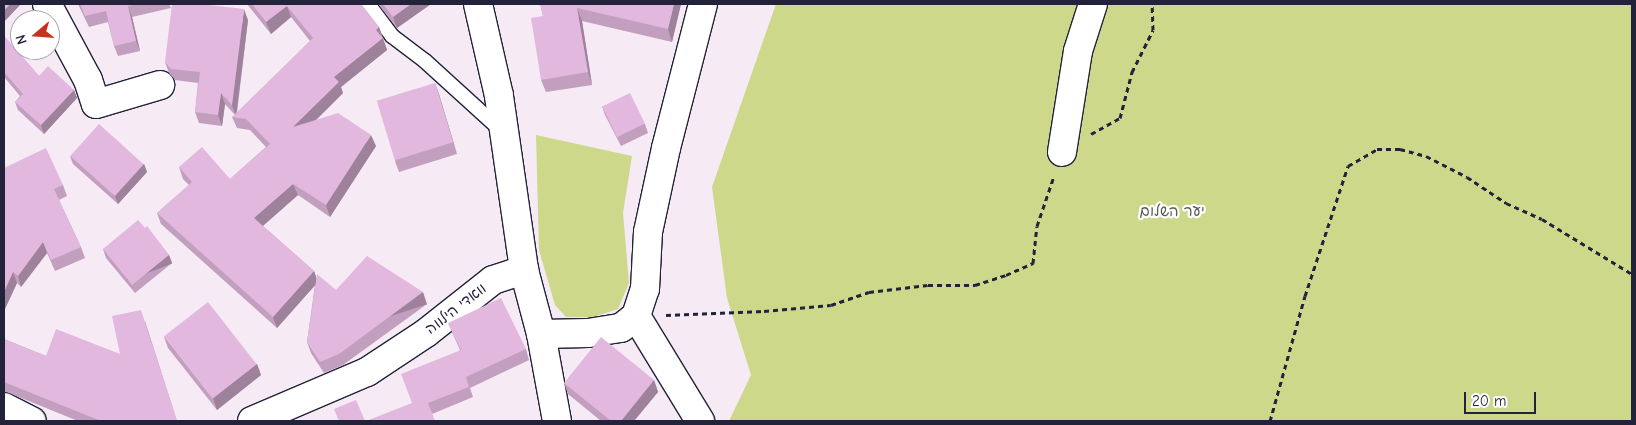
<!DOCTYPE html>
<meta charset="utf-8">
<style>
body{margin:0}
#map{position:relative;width:1636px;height:425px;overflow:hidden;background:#f6eaf5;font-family:"Comic Neue","Playpen Sans Hebrew",sans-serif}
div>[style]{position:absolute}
.green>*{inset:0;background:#cdd88b}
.path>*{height:3px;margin-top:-1.5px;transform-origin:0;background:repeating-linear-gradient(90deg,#22223b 0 5px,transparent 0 9px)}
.roads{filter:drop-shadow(1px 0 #22223b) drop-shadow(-1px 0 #22223b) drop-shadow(0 1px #22223b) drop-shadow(0 -1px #22223b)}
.lane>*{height:14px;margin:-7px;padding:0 7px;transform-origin:7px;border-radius:7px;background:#fff}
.street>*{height:28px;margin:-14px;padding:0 14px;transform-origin:14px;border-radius:14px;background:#fff}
.secondary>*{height:28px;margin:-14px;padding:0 14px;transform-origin:14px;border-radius:14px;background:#fff}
.wall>*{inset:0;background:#c29ebf}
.shaded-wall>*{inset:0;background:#9e819b;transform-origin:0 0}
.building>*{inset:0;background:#e2b8de;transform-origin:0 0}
span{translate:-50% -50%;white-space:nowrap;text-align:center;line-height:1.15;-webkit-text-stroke:4.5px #fff;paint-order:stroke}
.park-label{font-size:15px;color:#555953}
.street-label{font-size:15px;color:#22223b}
.frame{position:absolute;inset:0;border:5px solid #22223b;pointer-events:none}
.north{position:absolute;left:10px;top:10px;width:50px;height:50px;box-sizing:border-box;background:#fff;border:1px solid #a7a7b1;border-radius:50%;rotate:252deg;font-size:14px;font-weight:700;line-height:20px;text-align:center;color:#22223b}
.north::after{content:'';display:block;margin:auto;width:18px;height:22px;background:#c8321e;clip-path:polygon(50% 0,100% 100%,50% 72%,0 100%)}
.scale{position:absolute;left:1464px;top:392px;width:72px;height:22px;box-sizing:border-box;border:2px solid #22223b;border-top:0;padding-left:6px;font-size:15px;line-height:18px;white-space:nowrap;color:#22223b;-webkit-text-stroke:4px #fff;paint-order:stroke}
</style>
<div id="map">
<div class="green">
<i style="clip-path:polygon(776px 4px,1632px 4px,1632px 421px,729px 421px,751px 375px,727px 298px,712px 187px)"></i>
<i style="clip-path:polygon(536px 135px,632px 156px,623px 213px,629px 283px,618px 309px,593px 317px,566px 317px,555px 305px,539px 250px)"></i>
</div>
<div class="path">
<i style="left:1091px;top:134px;width:33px;rotate:-29deg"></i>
<i style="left:1120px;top:118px;width:48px;rotate:-75.4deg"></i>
<i style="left:1132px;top:72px;width:47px;rotate:-63.4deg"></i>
<i style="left:1153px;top:30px;width:26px;rotate:-92deg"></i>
<i style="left:666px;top:315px;width:98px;rotate:-2.3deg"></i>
<i style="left:764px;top:311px;width:67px;rotate:-5.1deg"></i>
<i style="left:831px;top:305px;width:40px;rotate:-18.9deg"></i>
<i style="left:869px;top:292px;width:59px;rotate:-6.8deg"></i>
<i style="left:928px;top:285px;width:47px"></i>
<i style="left:975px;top:285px;width:33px;rotate:-18deg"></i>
<i style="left:1006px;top:275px;width:30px;rotate:-24deg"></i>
<i style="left:1033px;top:263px;width:37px;rotate:-84deg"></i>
<i style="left:1037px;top:226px;width:53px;rotate:-71.2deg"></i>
<i style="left:1270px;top:421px;width:130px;rotate:-74.4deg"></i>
<i style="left:1305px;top:296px;width:137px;rotate:-71.7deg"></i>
<i style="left:1348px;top:166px;width:34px;rotate:-30deg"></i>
<i style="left:1377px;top:149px;width:23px"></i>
<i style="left:1400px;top:149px;width:27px;rotate:15deg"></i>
<i style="left:1426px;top:156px;width:46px;rotate:27.1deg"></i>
<i style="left:1467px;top:177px;width:47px;rotate:33.7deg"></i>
<i style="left:1506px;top:203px;width:39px;rotate:24deg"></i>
<i style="left:1542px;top:219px;width:105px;rotate:31.4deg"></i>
</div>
<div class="roads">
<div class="lane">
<i style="left:368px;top:4px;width:40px;rotate:53deg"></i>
<i style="left:392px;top:36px;width:41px;rotate:37.1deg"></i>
<i style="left:425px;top:61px;width:105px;rotate:42.3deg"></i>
</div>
<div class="street">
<i style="left:47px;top:4px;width:86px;rotate:61.7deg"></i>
<i style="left:88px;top:80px;width:25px;rotate:72deg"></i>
<i style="left:96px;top:104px;width:67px;rotate:-16.5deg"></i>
<i style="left:478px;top:4px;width:94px;rotate:77.1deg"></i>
<i style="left:499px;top:96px;width:176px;rotate:81.8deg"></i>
<i style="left:1062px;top:152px;width:102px;rotate:-81deg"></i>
<i style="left:1078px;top:51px;width:49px;rotate:-72.3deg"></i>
<i style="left:636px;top:316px;width:123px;rotate:58.6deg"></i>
<i style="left:541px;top:334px;width:47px;rotate:-1.2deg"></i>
<i style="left:588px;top:333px;width:33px;rotate:-9deg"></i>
<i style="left:621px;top:328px;width:19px;rotate:-39deg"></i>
<i style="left:636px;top:316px;width:28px;rotate:-72deg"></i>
<i style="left:645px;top:289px;width:57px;rotate:-87deg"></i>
<i style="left:648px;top:232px;width:86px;rotate:-77.9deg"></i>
<i style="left:666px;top:148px;width:149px;rotate:-75.6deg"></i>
</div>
<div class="secondary">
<i style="left:4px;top:407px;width:31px;rotate:27deg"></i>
<i style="left:252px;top:421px;width:125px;rotate:-23.1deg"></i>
<i style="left:367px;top:372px;width:71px;rotate:-33.5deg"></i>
<i style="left:426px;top:333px;width:85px;rotate:-38.3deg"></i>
<i style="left:493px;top:280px;width:33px;rotate:-18deg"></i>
<i style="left:524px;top:270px;width:66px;rotate:75.1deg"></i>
<i style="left:541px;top:334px;width:88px;rotate:79.6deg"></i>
</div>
</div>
<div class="wall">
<i style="clip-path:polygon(78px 4px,169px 4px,171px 8px,132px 17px,140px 51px,118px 56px,114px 46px,108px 22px,89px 27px)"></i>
<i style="clip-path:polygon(247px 4px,361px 4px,379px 27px,387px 50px,341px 87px,343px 93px,316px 120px,376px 146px,330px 217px,298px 195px,263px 226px,314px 271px,316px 278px,336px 290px,427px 304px,343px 365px,324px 373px,311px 353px,307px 342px,315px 285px,277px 328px,161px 224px,157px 213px,189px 185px,183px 179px,179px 167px,230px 179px,266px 147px,250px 130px,237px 128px,232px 117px,235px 115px,225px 104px,222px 126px,199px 123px,195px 112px,198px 83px,175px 80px,169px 73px,165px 62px,248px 20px,237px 113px,310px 41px,291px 17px,271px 34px)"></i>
<i style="clip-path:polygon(378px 4px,431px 4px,397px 28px)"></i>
<i style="clip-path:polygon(540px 4px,681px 4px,672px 42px,582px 21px,592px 85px,546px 92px,541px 80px,543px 16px)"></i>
<i style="clip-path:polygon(4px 36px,39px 76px,74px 90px,77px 98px,44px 134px,18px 110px,15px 102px,20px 96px,4px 77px)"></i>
<i style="clip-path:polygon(435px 83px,457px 154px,399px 172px,395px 161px)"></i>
<i style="clip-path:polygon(602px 106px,645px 124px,648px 133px,621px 146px,605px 115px)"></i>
<i style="clip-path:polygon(70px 156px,144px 164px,147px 172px,118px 204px,73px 164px)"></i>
<i style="clip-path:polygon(4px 168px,63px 185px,67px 196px,59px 200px,81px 247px,85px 258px,55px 271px,47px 253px,21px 287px,17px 283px,4px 311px)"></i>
<i style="clip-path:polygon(145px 228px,169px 255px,172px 263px,135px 293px,106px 258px,103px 249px)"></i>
<i style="clip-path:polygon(145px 321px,177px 421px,78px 421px,4px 391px,4px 339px,46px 356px,120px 354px)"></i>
<i style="clip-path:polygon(448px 323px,526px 349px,529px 360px,470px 388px,473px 397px,432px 414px,412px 403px,460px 350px)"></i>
<i style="clip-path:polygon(164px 337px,257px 364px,261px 375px,217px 410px,168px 348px)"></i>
<i style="clip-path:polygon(654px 380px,658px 392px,634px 421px,601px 421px,568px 394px,564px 383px)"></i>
</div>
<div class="shaded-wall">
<i style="clip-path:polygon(10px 4px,21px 4px,4px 22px,4px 10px)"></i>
<i style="clip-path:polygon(411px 4px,431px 4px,397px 28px,393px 17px)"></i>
<i style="clip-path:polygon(674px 4px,681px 4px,672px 42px,668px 29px)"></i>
<i style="clip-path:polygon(128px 6px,132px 17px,140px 51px,136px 41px)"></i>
<i style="clip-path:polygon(287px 6px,291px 17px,271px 34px,266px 22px)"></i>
<i style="clip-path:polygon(577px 8px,582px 21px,592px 85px,588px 72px)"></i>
<i style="clip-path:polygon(244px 9px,248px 20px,236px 116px,232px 105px)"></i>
<i style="clip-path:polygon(379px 27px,387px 50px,341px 87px,343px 93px,298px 138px,293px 127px,334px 77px,376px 30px)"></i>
<i style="clip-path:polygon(435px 83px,439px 94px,457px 154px,453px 142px)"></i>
<i style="clip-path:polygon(74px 90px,77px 98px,44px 134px,41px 125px)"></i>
<i style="clip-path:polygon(221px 93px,225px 104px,222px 126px,218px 115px)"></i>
<i style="clip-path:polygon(371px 135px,376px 146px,330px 217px,326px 205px)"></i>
<i style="clip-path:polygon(144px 164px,147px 172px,118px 204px,115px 196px)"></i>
<i style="clip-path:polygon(293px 184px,298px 195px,258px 230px,254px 218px)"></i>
<i style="clip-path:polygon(43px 242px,47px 253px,21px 287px,18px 276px)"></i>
<i style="left:169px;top:255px;width:9px;height:48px;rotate:69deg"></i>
<i style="clip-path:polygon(314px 271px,318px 282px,277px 328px,273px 317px)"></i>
<i style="clip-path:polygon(13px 272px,17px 283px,4px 311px,4px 292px)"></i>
<i style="left:423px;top:292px;width:13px;height:104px;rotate:72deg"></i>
<i style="clip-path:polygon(257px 364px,261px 375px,217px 410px,213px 398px)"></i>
<i style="clip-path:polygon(654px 380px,658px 392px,634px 421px,621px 421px)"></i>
</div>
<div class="building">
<i style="clip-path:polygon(4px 4px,10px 4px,4px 10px)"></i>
<i style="clip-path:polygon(80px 4px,139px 4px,128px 6px,136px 41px,114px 46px,106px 11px,85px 16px)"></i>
<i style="clip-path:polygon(172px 4px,200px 4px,244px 9px,232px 105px,221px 93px,218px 115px,195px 112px,200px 72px,171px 69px,165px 62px)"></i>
<i style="clip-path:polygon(252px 4px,361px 4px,379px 27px,376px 30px,383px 38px,334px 77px,339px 82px,293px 127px,338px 113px,371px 135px,326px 205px,293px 184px,254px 218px,314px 271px,273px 317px,157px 213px,192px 182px,179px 167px,202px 147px,230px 179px,270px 144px,246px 119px,232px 117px,313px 38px,287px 6px,266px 22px)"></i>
<i style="clip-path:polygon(383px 4px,411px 4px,393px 17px)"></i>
<i style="clip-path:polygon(540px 4px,674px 4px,668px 29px,577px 8px,588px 72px,541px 80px,531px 18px,543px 16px)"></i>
<i style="clip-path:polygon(4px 36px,39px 76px,48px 66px,74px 90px,41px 125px,15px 102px,23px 94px,4px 72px)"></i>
<i style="left:435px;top:83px;width:62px;height:61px;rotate:73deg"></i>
<i style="left:630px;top:93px;width:34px;height:31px;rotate:64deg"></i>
<i style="left:99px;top:124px;width:60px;height:43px;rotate:42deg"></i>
<i style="clip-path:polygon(46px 148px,63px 185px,54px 189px,81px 247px,51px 260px,43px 242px,18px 276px,13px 272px,4px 292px,4px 168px)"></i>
<i style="clip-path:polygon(138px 220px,145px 228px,147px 226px,169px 255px,132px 285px,103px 249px)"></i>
<i style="clip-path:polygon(367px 256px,423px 292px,339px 354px,320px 362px,307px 342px,317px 274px,336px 290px)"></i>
<i style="clip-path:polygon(501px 298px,526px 349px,466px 377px,469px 387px,428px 403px,435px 421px,366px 421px,412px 403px,401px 374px,461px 350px,448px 323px)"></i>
<i style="left:208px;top:302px;width:79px;height:56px;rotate:52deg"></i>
<i style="clip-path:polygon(141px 310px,177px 421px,101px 421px,4px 382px,4px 339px,46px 356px,56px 329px,120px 354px,112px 316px)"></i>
<i style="clip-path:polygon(601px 337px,654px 380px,621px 421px,611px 421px,564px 383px)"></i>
<i style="clip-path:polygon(356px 400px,365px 421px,339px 421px,334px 409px)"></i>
</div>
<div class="park-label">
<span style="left:1172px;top:212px">יער השלום</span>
</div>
<div class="street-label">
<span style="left:456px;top:309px;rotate:-38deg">וואדי הילווה</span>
</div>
<div class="frame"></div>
<div class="north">N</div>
<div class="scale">20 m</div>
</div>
